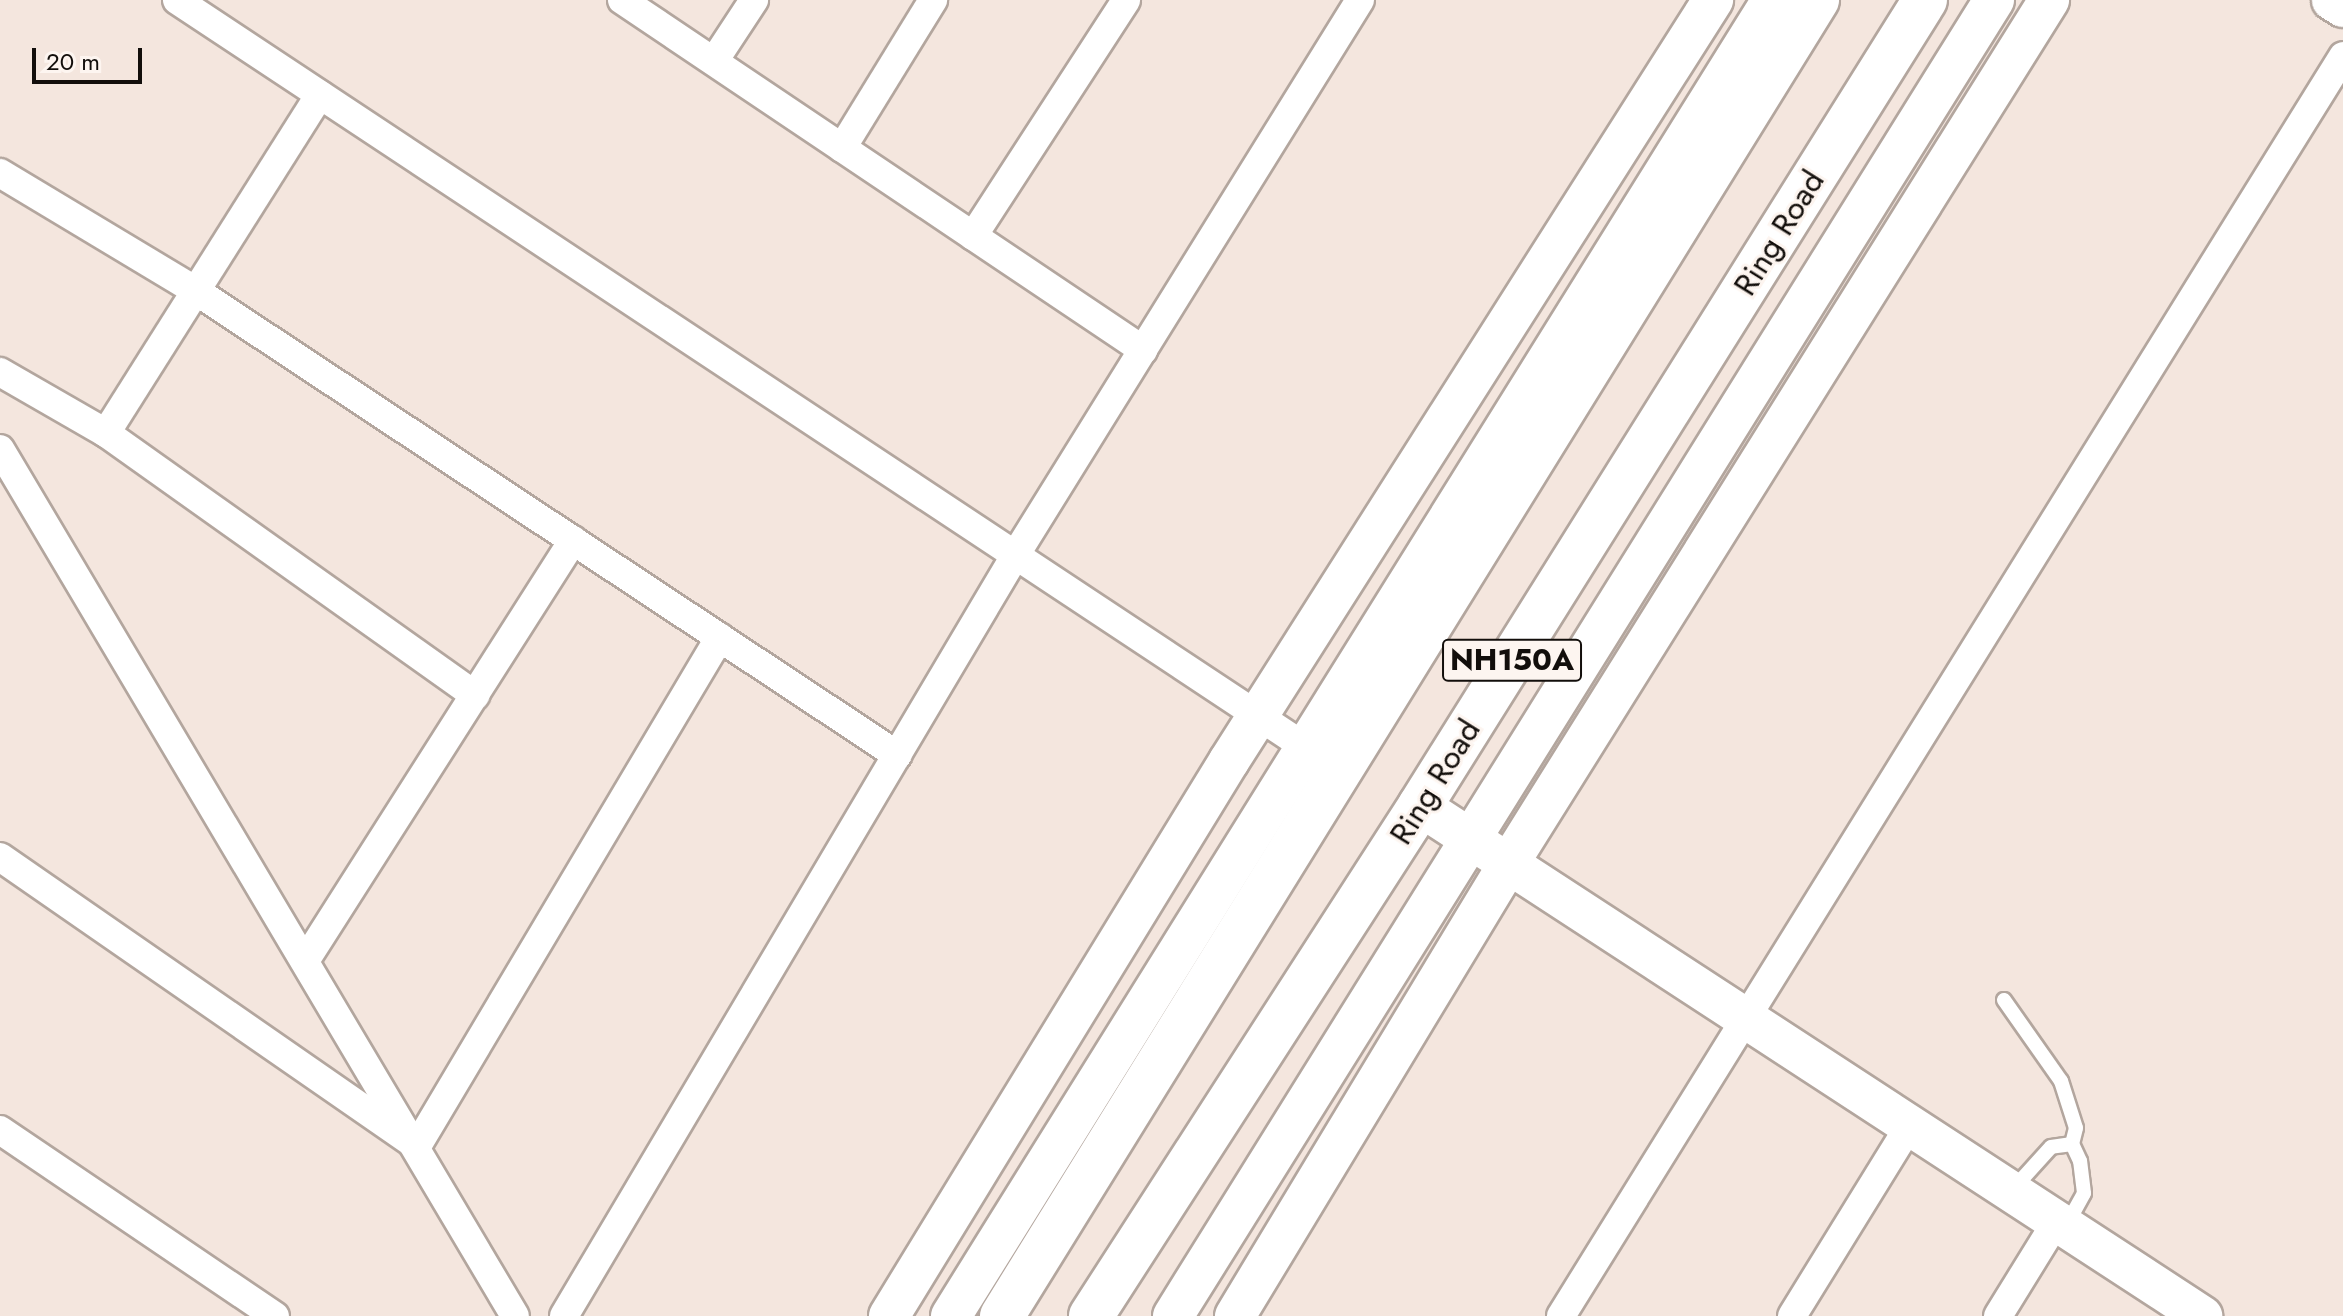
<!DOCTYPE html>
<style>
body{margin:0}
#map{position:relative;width:2343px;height:1316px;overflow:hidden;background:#f4e6de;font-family:Jost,sans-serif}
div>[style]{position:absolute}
.roads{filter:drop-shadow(2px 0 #b3a69e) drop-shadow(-2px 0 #b3a69e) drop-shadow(0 2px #b3a69e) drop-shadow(0 -2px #b3a69e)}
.lane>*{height:14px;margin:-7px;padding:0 7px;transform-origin:7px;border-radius:7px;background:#fff}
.street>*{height:28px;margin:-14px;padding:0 14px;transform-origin:14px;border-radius:14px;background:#fff}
.secondary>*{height:40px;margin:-20px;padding:0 20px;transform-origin:20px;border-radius:20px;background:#fff}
.highway>*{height:44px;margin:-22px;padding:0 22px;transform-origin:22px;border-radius:22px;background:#fff}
span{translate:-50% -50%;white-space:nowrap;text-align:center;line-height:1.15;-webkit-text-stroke:6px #fdf5f0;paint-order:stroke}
.shield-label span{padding:2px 6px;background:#fdf5f0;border:2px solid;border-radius:6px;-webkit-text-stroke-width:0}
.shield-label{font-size:30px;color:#120e0b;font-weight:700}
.street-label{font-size:32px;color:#120e0b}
.scale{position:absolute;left:32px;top:48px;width:110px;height:36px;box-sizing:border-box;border:4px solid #120e0b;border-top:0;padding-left:10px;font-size:24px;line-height:28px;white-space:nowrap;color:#120e0b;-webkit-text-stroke:6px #fdf5f0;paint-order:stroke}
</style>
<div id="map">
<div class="roads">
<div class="lane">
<i style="left:2004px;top:1000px;width:99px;rotate:54.9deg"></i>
<i style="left:2061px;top:1081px;width:49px;rotate:72.3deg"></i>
<i style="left:2076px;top:1128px;width:16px;rotate:104deg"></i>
<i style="left:2072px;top:1144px;width:21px;rotate:172deg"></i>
<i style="left:2051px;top:1147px;width:57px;rotate:132.1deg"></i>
<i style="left:2067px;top:1224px;width:35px;rotate:-61deg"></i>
<i style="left:2084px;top:1193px;width:32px;rotate:-97deg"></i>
<i style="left:2080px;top:1161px;width:19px;rotate:-115deg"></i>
</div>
<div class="street">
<i style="left:177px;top:0;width:1353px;rotate:33.51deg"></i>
<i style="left:622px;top:0;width:628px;rotate:33.89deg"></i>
<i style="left:714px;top:61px;width:73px;rotate:-56.7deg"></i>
<i style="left:842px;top:148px;width:174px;rotate:-58.4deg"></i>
<i style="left:0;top:173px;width:229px;rotate:31deg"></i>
<i style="left:196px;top:291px;width:841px;rotate:33.5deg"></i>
<i style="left:973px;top:236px;width:281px;rotate:-57deg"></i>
<i style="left:0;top:372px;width:122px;rotate:29.9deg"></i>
<i style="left:106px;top:433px;width:453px;rotate:35.4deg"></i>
<i style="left:106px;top:433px;width:400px;rotate:-57.7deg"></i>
<i style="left:0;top:449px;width:1008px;rotate:59.29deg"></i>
<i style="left:0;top:857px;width:507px;rotate:34.72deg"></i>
<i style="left:417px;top:1146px;width:592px;rotate:-59.24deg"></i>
<i style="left:305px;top:961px;width:499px;rotate:-57.5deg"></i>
<i style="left:0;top:1130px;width:332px;rotate:34.1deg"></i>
<i style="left:564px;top:1316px;width:886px;rotate:-59.32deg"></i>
<i style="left:1016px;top:554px;width:652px;rotate:-58.16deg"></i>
<i style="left:1561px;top:1316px;width:1483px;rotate:-58.17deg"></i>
<i style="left:1792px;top:1316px;width:227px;rotate:-58.3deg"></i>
<i style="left:1998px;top:1316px;width:114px;rotate:-58.3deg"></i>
</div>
<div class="secondary">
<i style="left:2332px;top:0;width:13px;rotate:32deg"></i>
<i style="left:1420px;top:806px;width:934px;rotate:33.11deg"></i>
<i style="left:889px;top:1316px;width:651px;rotate:-58.51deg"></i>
<i style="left:1229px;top:761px;width:902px;rotate:-57.54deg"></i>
<i style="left:951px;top:1316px;width:1551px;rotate:-58.04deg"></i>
<i style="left:1173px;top:1316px;width:1551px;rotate:-58.04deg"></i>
<i style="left:1235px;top:1316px;width:529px;rotate:-58.83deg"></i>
<i style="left:1509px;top:863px;width:1018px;rotate:-57.96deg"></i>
</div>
<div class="highway">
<i style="left:1002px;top:1316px;width:1548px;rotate:-58.23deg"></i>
<i style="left:1091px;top:1316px;width:607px;rotate:-57.17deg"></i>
<i style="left:1420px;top:806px;width:951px;rotate:-57.93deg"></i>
</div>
</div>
<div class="shield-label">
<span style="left:1512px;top:660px">NH150A</span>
</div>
<div class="street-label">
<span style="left:1779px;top:233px;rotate:-58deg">Ring Road</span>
<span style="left:1435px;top:782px;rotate:-58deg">Ring Road</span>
</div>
<div class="scale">20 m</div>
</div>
